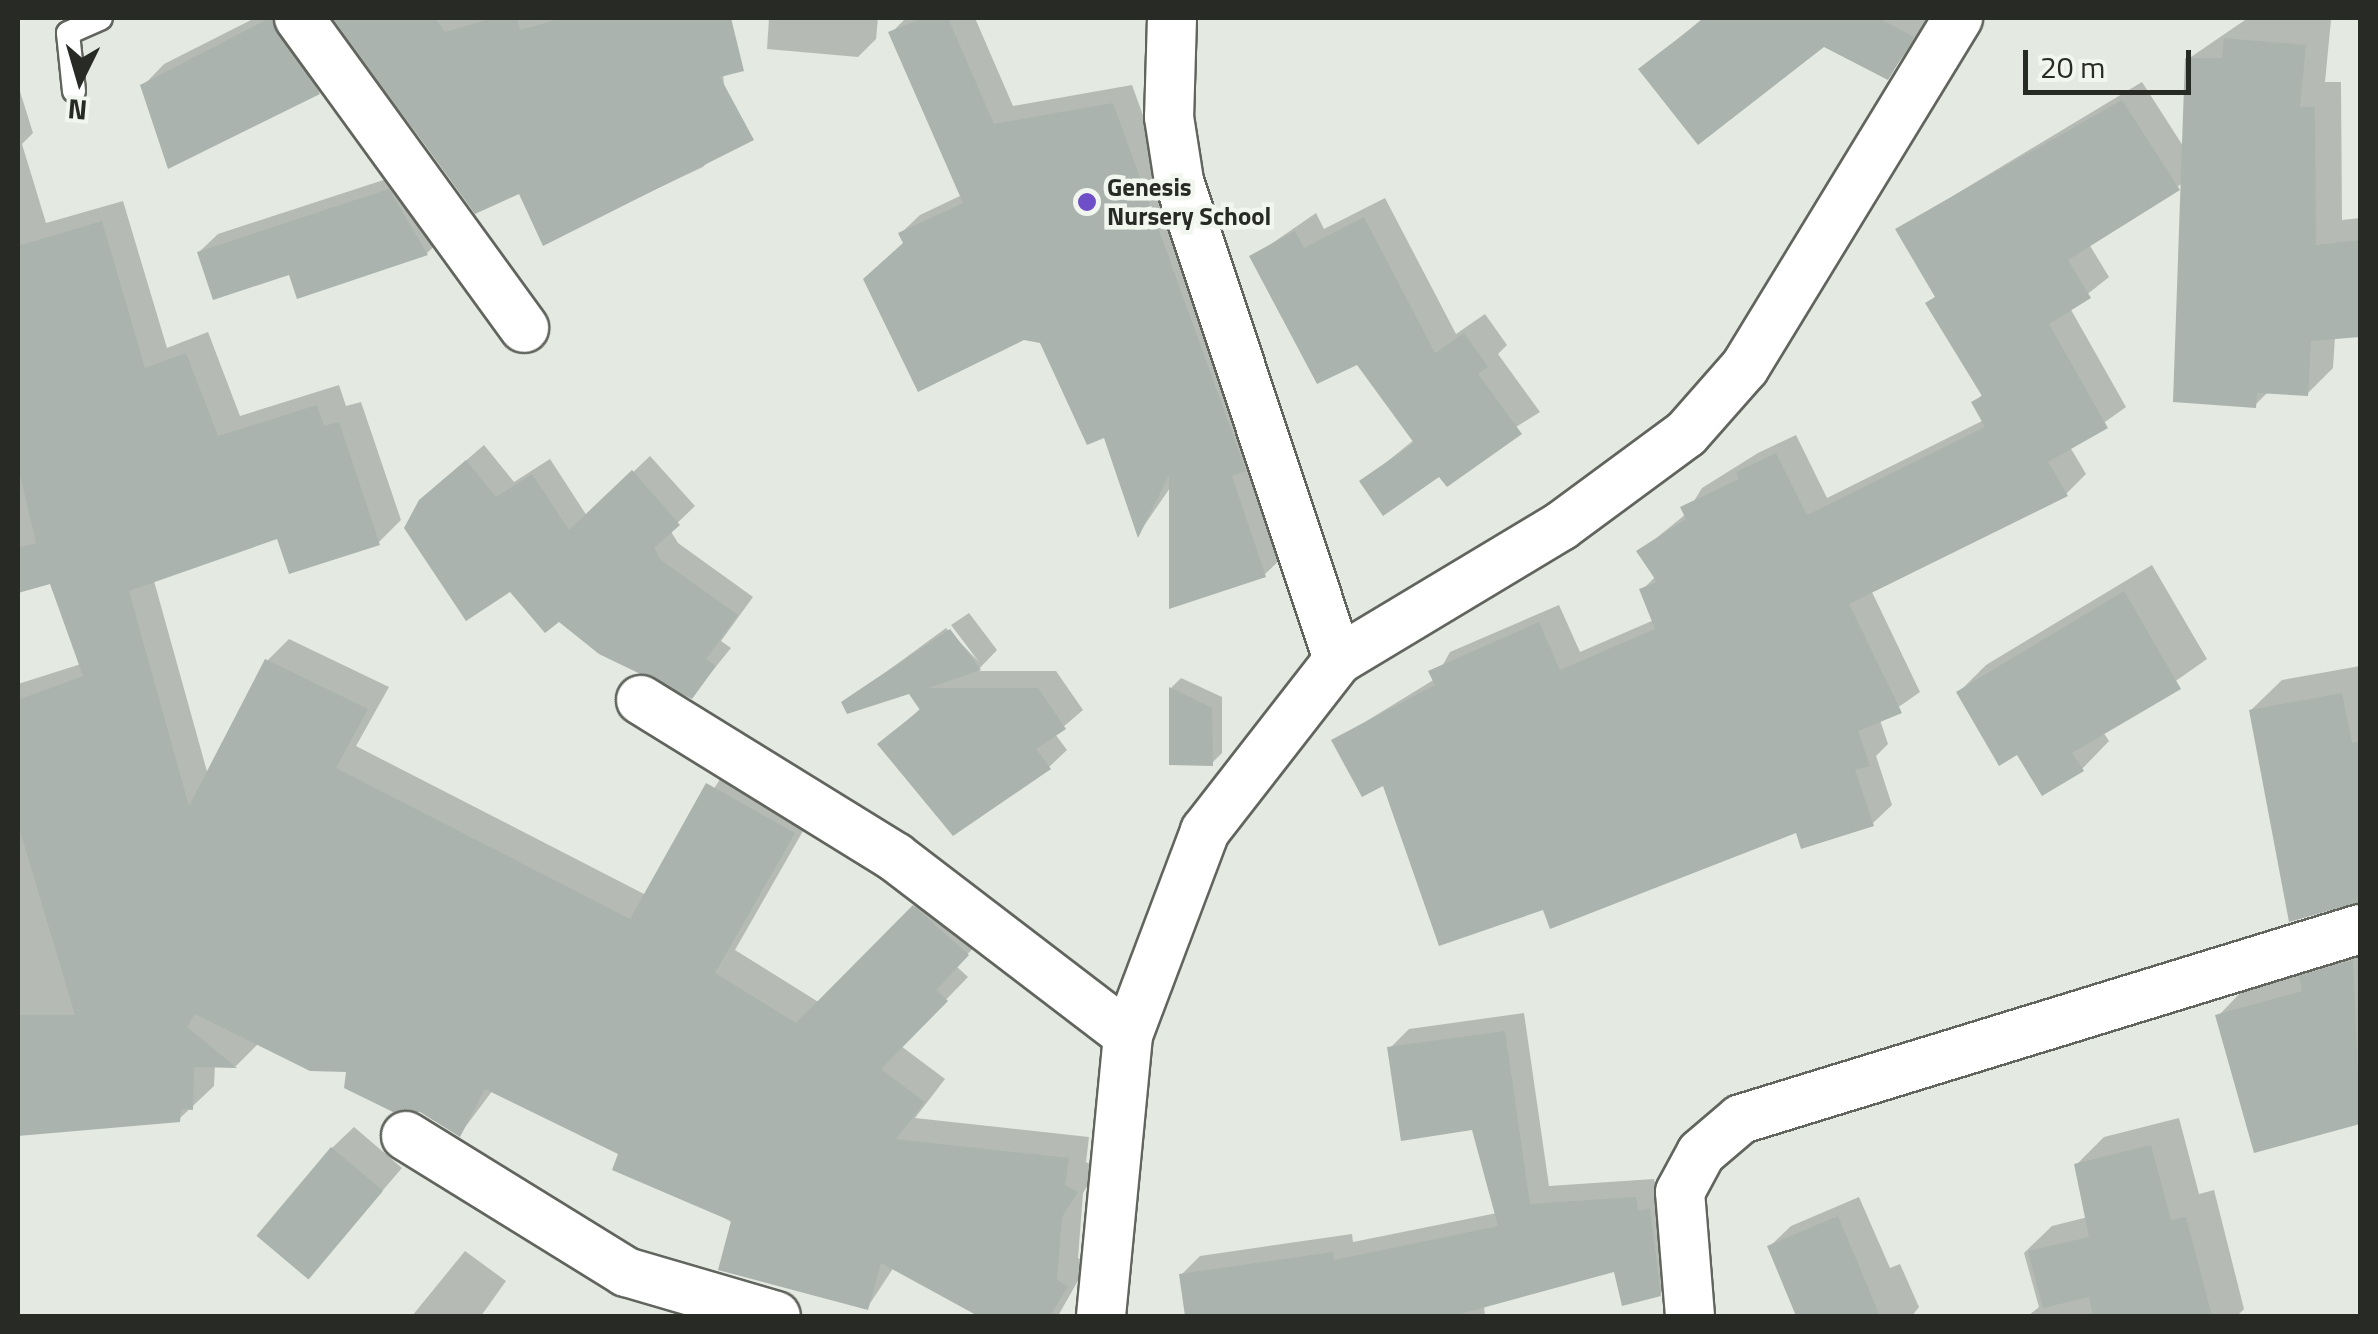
<!DOCTYPE html>
<style>
body{margin:0}
#map{position:relative;width:2378px;height:1334px;overflow:hidden;background:#e4e9e1;font-family:"Titillium Web",sans-serif}
div>[style]{position:absolute}
.shadow>*{inset:0;background:#0003}
.building>*{inset:0;background:#aab3ae;transform-origin:0 0}
.roads{filter:drop-shadow(2px 0 #61655e) drop-shadow(-2px 0 #61655e) drop-shadow(0 2px #61655e) drop-shadow(0 -2px #61655e)}
.service>*{height:22px;margin:-11px;padding:0 11px;transform-origin:11px;border-radius:11px;background:#fff}
.minor>*{height:48px;margin:-24px;padding:0 24px;transform-origin:24px;border-radius:24px;background:#fff}
.dots>*{width:28px;height:28px;translate:-50% -50%;box-sizing:border-box;border:5px solid #f1f6ee;border-radius:50%}
span{translate:-50% -50%;white-space:nowrap;text-align:center;line-height:1.15;-webkit-text-stroke:9px #f1f6ee;paint-order:stroke}
.poi-label{font-size:25px;color:#282a26;font-weight:700}
.left{translate:0 -50%;text-align:left}
.frame{position:absolute;inset:0;border:20px solid #282a26;pointer-events:none}
.north{position:absolute;left:30px;top:30px;width:100px;height:100px;-webkit-text-stroke:8px #f1f6ee;paint-order:stroke;rotate:185deg;font-size:28px;font-weight:700;line-height:40px;text-align:center;color:#282a26}
.north::after{content:'';display:block;margin:auto;width:35px;height:45px;background:#282a26;clip-path:polygon(50% 0,100% 100%,50% 72%,0 100%)}
.scale{position:absolute;left:2023px;top:50px;width:168px;height:45px;box-sizing:border-box;border:5px solid #282a26;border-top:0;padding-left:12px;font-size:30px;line-height:35px;white-space:nowrap;color:#282a26;-webkit-text-stroke:8px #f1f6ee;paint-order:stroke}
</style>
<div id="map">
<div class="shadow">
<i style="clip-path:polygon(255px 18px,306px 18px,340px 71px,319px 92px,170px 165px,143px 86px,164px 64px)"></i>
<i style="clip-path:polygon(328px 18px,718px 18px,729px 140px,703px 167px,544px 242px,520px 191px,476px 211px)"></i>
<i style="clip-path:polygon(769px 18px,878px 18px,876px 39px,858px 57px,767px 49px)"></i>
<i style="clip-path:polygon(906px 18px,975px 18px,1013px 106px,1132px 85px,1264px 450px,1284px 556px,1264px 575px,1172px 485px,1139px 533px,1106px 435px,1042px 341px,906px 242px,901px 233px,920px 215px,962px 195px,891px 33px)"></i>
<i style="clip-path:polygon(1703px 18px,1931px 18px,1888px 77px,1824px 44px,1642px 69px)"></i>
<i style="clip-path:polygon(2248px 18px,2331px 20px,2325px 82px,2341px 82px,2342px 220px,2360px 218px,2360px 334px,2335px 337px,2333px 368px,2307px 394px,2269px 391px,2255px 405px,2183px 183px,2089px 244px,2109px 277px,2070px 308px,2126px 407px,2070px 447px,2086px 474px,2066px 494px,1871px 590px,1920px 692px,1880px 720px,1888px 744px,1876px 756px,1892px 805px,1872px 824px,1798px 830px,1551px 925px,1545px 907px,1334px 741px,1435px 679px,1450px 652px,1559px 605px,1580px 652px,1654px 620px,1642px 590px,1656px 576px,1639px 552px,1686px 514px,1702px 488px,1758px 453px,1796px 435px,1827px 498px,1984px 420px,1974px 403px,1983px 394px,1928px 304px,1937px 295px,1898px 229px,2142px 82px,2185px 149px,2188px 59px)"></i>
<i style="clip-path:polygon(18px 85px,33px 133px,22px 144px,46px 223px,123px 201px,167px 348px,208px 332px,240px 416px,339px 385px,346px 406px,361px 402px,401px 520px,379px 542px,279px 535px,154px 581px,208px 775px,267px 661px,289px 639px,389px 687px,356px 746px,646px 895px,731px 762px,815px 810px,735px 950px,820px 1003px,936px 885px,989px 932px,956px 966px,968px 977px,901px 1046px,945px 1079px,915px 1118px,1089px 1137px,1086px 1162px,1098px 1169px,1083px 1193px,1078px 1258px,1088px 1263px,1058px 1316px,983px 1316px,894px 1267px,867px 1308px,622px 1153px,493px 1090px,460px 1134px,349px 1070px,259px 1043px,236px 1066px,215px 1065px,214px 1086px,178px 1120px,18px 1130px,18px 684px,81px 664px,52px 581px,18px 591px)"></i>
<i style="clip-path:polygon(408px 172px,446px 235px,427px 253px,298px 296px,290px 272px,199px 252px,218px 234px)"></i>
<i style="clip-path:polygon(1385px 198px,1456px 334px,1485px 314px,1507px 345px,1498px 354px,1540px 412px,1440px 474px,1362px 482px,1415px 439px,1358px 362px,1252px 257px,1316px 213px,1324px 229px)"></i>
<i style="clip-path:polygon(484px 445px,514px 482px,550px 459px,587px 516px,650px 456px,695px 506px,670px 530px,678px 543px,753px 597px,721px 641px,731px 648px,692px 696px,440px 483px)"></i>
<i style="clip-path:polygon(2152px 565px,2207px 659px,2103px 732px,2109px 741px,2082px 769px,1959px 692px,1986px 665px)"></i>
<i style="clip-path:polygon(969px 613px,997px 650px,977px 671px,1056px 671px,1083px 710px,1055px 734px,1067px 750px,1049px 767px,881px 744px,921px 708px,910px 691px,844px 703px,946px 628px,979px 662px,951px 625px)"></i>
<i style="clip-path:polygon(2360px 666px,2360px 903px,2291px 919px,2251px 710px,2282px 680px)"></i>
<i style="clip-path:polygon(1181px 678px,1222px 697px,1222px 753px,1212px 763px,1171px 688px)"></i>
<i style="clip-path:polygon(2360px 939px,2360px 1118px,2256px 1150px,2218px 1016px,2247px 986px,2310px 969px,2331px 948px)"></i>
<i style="clip-path:polygon(1524px 1013px,1549px 1186px,1654px 1179px,1679px 1275px,1660px 1294px,1616px 1269px,1484px 1305px,1485px 1316px,1188px 1316px,1181px 1275px,1200px 1256px,1352px 1234px,1353px 1242px,1497px 1213px,1474px 1128px,1390px 1048px,1409px 1029px)"></i>
<i style="clip-path:polygon(2179px 1118px,2199px 1194px,2214px 1190px,2244px 1309px,2237px 1316px,2028px 1316px,2039px 1307px,2024px 1253px,2052px 1226px,2088px 1217px,2076px 1165px,2104px 1137px)"></i>
<i style="clip-path:polygon(354px 1127px,402px 1168px,309px 1276px,332px 1148px)"></i>
<i style="clip-path:polygon(1859px 1197px,1890px 1268px,1900px 1264px,1919px 1307px,1912px 1316px,1798px 1316px,1769px 1247px,1791px 1226px)"></i>
<i style="clip-path:polygon(465px 1251px,506px 1281px,481px 1316px,412px 1316px)"></i>
</div>
<div class="building">
<i style="clip-path:polygon(270px 18px,320px 94px,168px 169px,140px 85px)"></i>
<i style="clip-path:polygon(333px 18px,435px 18px,445px 32px,493px 18px,517px 18px,520px 30px,563px 18px,731px 18px,744px 71px,720px 77px,754px 140px,543px 246px,519px 194px,475px 214px)"></i>
<i style="clip-path:polygon(923px 18px,948px 18px,994px 124px,1113px 103px,1246px 471px,1232px 476px,1266px 577px,1169px 609px,1169px 475px,1138px 538px,1104px 438px,1087px 445px,1040px 343px,1024px 340px,918px 392px,863px 279px,903px 243px,898px 233px,963px 203px,888px 32px)"></i>
<i style="clip-path:polygon(1705px 18px,1879px 18px,1914px 37px,1888px 80px,1824px 47px,1698px 145px,1638px 69px)"></i>
<i style="clip-path:polygon(2224px 38px,2306px 45px,2300px 107px,2315px 107px,2316px 245px,2360px 240px,2360px 337px,2311px 341px,2308px 396px,2257px 393px,2256px 408px,2173px 402px,2185px 58px,2222px 58px)"></i>
<i style="clip-path:polygon(2122px 100px,2180px 190px,2068px 260px,2091px 298px,2049px 324px,2108px 428px,2048px 462px,2068px 496px,1849px 604px,1902px 713px,1858px 731px,1870px 766px,1855px 770px,1874px 826px,1801px 849px,1796px 833px,1550px 929px,1543px 910px,1439px 946px,1383px 786px,1362px 797px,1331px 740px,1435px 685px,1428px 671px,1539px 622px,1560px 670px,1655px 629px,1639px 589px,1657px 582px,1636px 551px,1686px 519px,1680px 507px,1739px 479px,1736px 472px,1776px 453px,1807px 515px,1985px 427px,1971px 402px,1982px 396px,1925px 303px,1935px 297px,1895px 229px)"></i>
<i style="clip-path:polygon(389px 189px,428px 255px,297px 299px,289px 275px,213px 300px,197px 252px)"></i>
<i style="clip-path:polygon(1364px 217px,1435px 353px,1464px 333px,1488px 367px,1478px 374px,1522px 434px,1447px 487px,1439px 477px,1383px 516px,1359px 481px,1414px 443px,1357px 365px,1317px 384px,1249px 256px,1295px 231px,1304px 248px)"></i>
<i style="clip-path:polygon(102px 221px,145px 368px,186px 353px,218px 436px,317px 405px,324px 426px,339px 422px,380px 545px,289px 574px,277px 539px,129px 591px,189px 806px,265px 659px,368px 709px,336px 768px,630px 919px,706px 783px,795px 833px,715px 973px,796px 1023px,913px 905px,969px 955px,936px 990px,948px 1001px,881px 1069px,925px 1102px,896px 1139px,1069px 1158px,1065px 1185px,1078px 1192px,1062px 1217px,1057px 1280px,1068px 1286px,1050px 1316px,978px 1316px,881px 1263px,868px 1310px,718px 1270px,731px 1221px,612px 1170px,618px 1154px,485px 1089px,460px 1137px,420px 1112px,393px 1112px,344px 1088px,346px 1072px,310px 1071px,195px 1014px,187px 1027px,237px 1068px,194px 1067px,193px 1110px,181px 1109px,180px 1122px,18px 1136px,18px 1015px,75px 1015px,18px 824px,18px 700px,83px 676px,50px 584px,18px 593px,18px 548px,36px 543px,18px 466px,18px 246px)"></i>
<i style="clip-path:polygon(466px 460px,496px 497px,532px 474px,569px 530px,632px 470px,680px 525px,654px 548px,661px 560px,738px 615px,706px 659px,716px 666px,692px 699px,599px 654px,559px 622px,545px 633px,510px 592px,466px 621px,404px 528px,419px 500px)"></i>
<i style="clip-path:polygon(2124px 591px,2181px 689px,2072px 753px,2084px 771px,2042px 796px,2017px 755px,1999px 766px,1956px 692px)"></i>
<i style="clip-path:polygon(950px 629px,981px 670px,928px 688px,1038px 688px,1066px 729px,1036px 749px,1051px 769px,953px 836px,877px 744px,920px 710px,909px 694px,847px 714px,841px 702px)"></i>
<i style="clip-path:polygon(1169px 687px,1212px 708px,1213px 766px,1169px 765px)"></i>
<i style="clip-path:polygon(2342px 693px,2352px 743px,2360px 741px,2360px 902px,2289px 922px,2249px 710px)"></i>
<i style="clip-path:polygon(2353px 960px,2360px 1124px,2254px 1153px,2215px 1015px,2302px 991px,2299px 976px)"></i>
<i style="clip-path:polygon(1505px 1031px,1530px 1204px,1636px 1197px,1638px 1211px,1650px 1208px,1661px 1296px,1622px 1306px,1614px 1272px,1453px 1316px,1185px 1316px,1179px 1274px,1333px 1252px,1334px 1260px,1498px 1226px,1472px 1130px,1401px 1141px,1387px 1047px)"></i>
<i style="clip-path:polygon(2151px 1145px,2171px 1220px,2186px 1217px,2212px 1316px,2093px 1316px,2089px 1297px,2043px 1308px,2028px 1251px,2089px 1237px,2074px 1164px)"></i>
<i style="left:331px;top:1147px;width:68px;height:116px;rotate:40deg"></i>
<i style="clip-path:polygon(1838px 1216px,1880px 1316px,1796px 1316px,1767px 1246px)"></i>
</div>
<div class="roads">
<div class="service">
<i style="left:74px;top:91px;width:58px;rotate:-95.9deg"></i>
<i style="left:68px;top:33px;width:36px;rotate:-24deg"></i>
</div>
<div class="minor">
<i style="left:299px;top:18px;width:383px;rotate:54deg"></i>
<i style="left:1172px;top:18px;width:99px;rotate:91.7deg"></i>
<i style="left:1169px;top:117px;width:65px;rotate:81.1deg"></i>
<i style="left:1179px;top:181px;width:505px;rotate:71.64deg"></i>
<i style="left:641px;top:700px;width:299px;rotate:31.7deg"></i>
<i style="left:895px;top:857px;width:293px;rotate:37.4deg"></i>
<i style="left:406px;top:1136px;width:259px;rotate:31.7deg"></i>
<i style="left:626px;top:1272px;width:156px;rotate:16.3deg"></i>
<i style="left:1101px;top:1316px;width:282px;rotate:-84.5deg"></i>
<i style="left:1128px;top:1035px;width:218px;rotate:-69.3deg"></i>
<i style="left:1205px;top:831px;width:217px;rotate:-52.1deg"></i>
<i style="left:1338px;top:660px;width:260px;rotate:-31deg"></i>
<i style="left:1561px;top:526px;width:155px;rotate:-36.4deg"></i>
<i style="left:1686px;top:434px;width:89px;rotate:-48.6deg"></i>
<i style="left:1745px;top:367px;width:409px;rotate:-58.6deg"></i>
<i style="left:1690px;top:1316px;width:124px;rotate:-94.6deg"></i>
<i style="left:1680px;top:1192px;width:44px;rotate:-61.7deg"></i>
<i style="left:1701px;top:1153px;width:52px;rotate:-40.4deg"></i>
<i style="left:1741px;top:1119px;width:648px;rotate:-17.06deg"></i>
</div>
</div>
<div class="dots">
<i style="left:1087px;top:202px;background:#6e4fc8"></i>
</div>
<div class="poi-label">
<span class="left" style="left:1107px;top:202px">Genesis<br>Nursery School</span>
</div>
<div class="frame"></div>
<div class="north">N</div>
<div class="scale">20 m</div>
</div>
